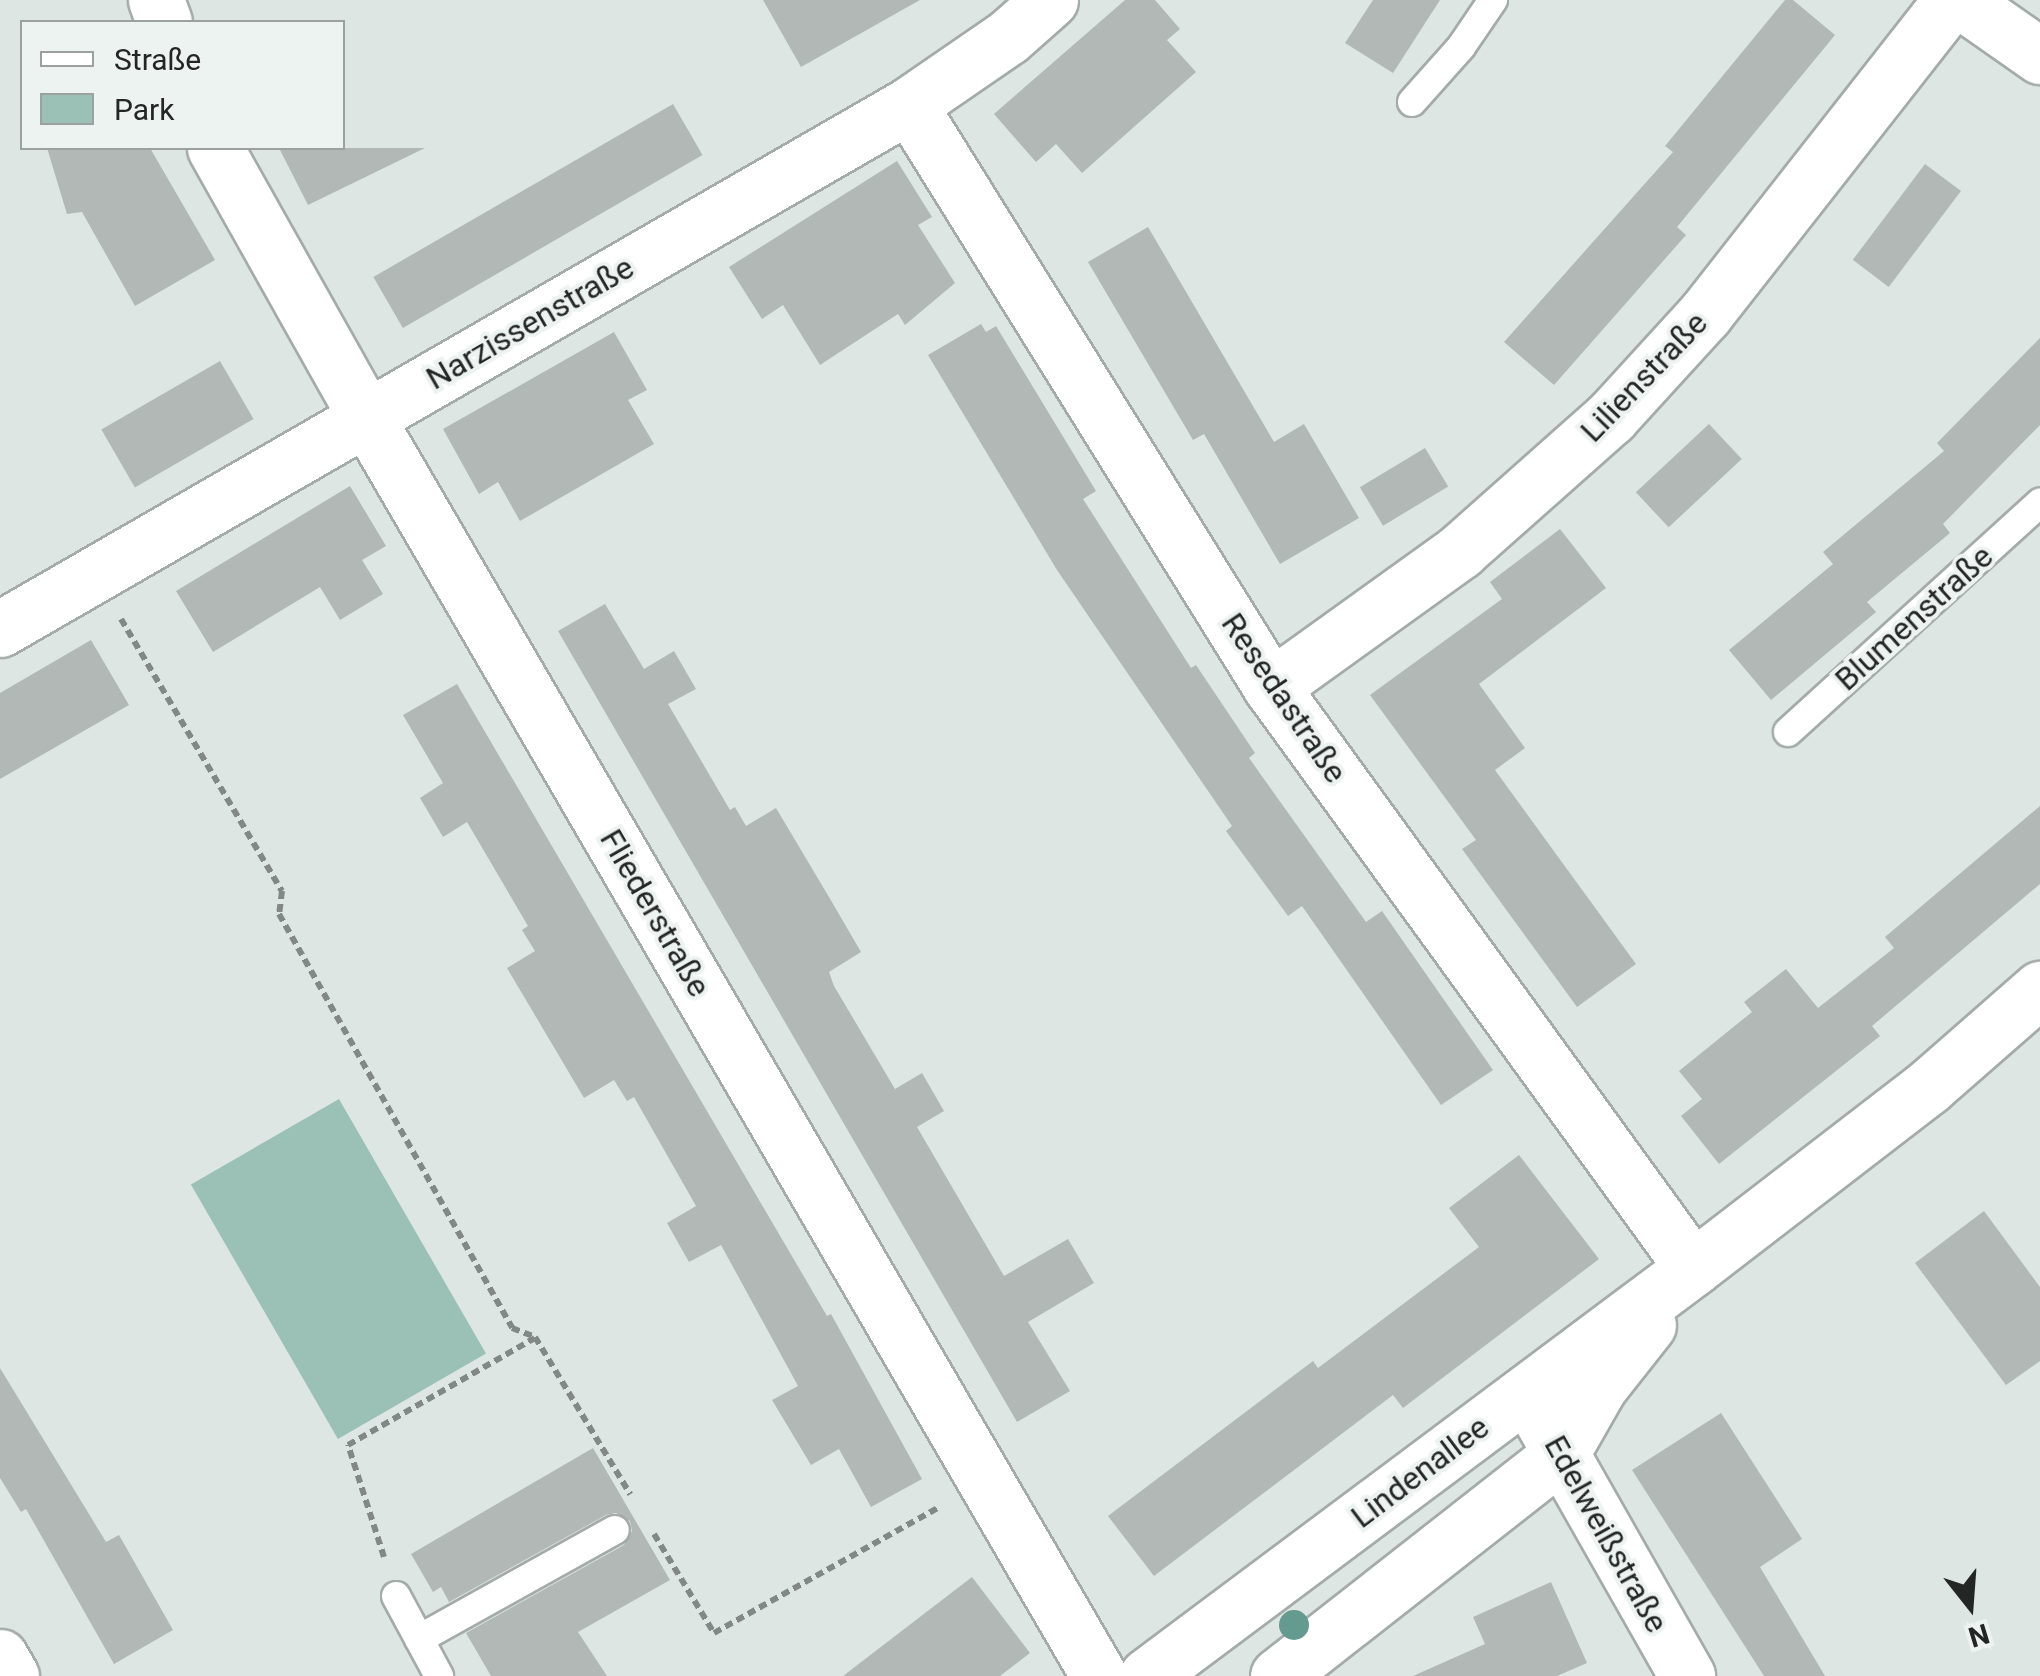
<!DOCTYPE html>
<meta charset="utf-8">
<style>
body{margin:0}
#map{position:relative;width:2040px;height:1676px;overflow:hidden;background:#dee6e3;font-family:Roboto,sans-serif}
div>[style]{position:absolute}
.green>*{inset:0;background:#9bc1b6;transform-origin:0 0}
.building>*{inset:0;background:#b1b8b6;transform-origin:0 0}
.path>*{height:6px;margin-top:-3px;transform-origin:0;background:repeating-linear-gradient(90deg,#828886 0 8px,transparent 0 13px)}
.roads{filter:drop-shadow(2px 0 #a4aba9) drop-shadow(-2px 0 #a4aba9) drop-shadow(0 2px #a4aba9) drop-shadow(0 -2px #a4aba9)}
.lane>*{height:28px;margin:-14px;padding:0 14px;transform-origin:14px;border-radius:14px;background:#fff}
.street>*{height:55px;margin:-27.5px;padding:0 27.5px;transform-origin:27.5px;border-radius:27.5px;background:#fff}
.trees>*{width:30px;height:30px;margin:-15px;border-radius:50%;background:#649a8f}
span{translate:-50% -50%;white-space:nowrap;text-align:center;line-height:1.15;-webkit-text-stroke:8px #ecf3f1;paint-order:stroke}
.street-label{font-size:32px;color:#232625}
.legend{position:absolute;left:20px;top:20px;width:325px;height:130px;box-sizing:border-box;background:#ecf3f1;border:2px solid #9ca19f;margin:0;padding:12px 18px;list-style:none;font-size:30px;color:#232625}
.legend li{display:flex;align-items:center;gap:20px;height:50px}
.legend b{width:50px;border:2px solid #9ca19f}
.north{position:absolute;left:1920px;top:1556px;width:100px;height:100px;-webkit-text-stroke:8px #ecf3f1;paint-order:stroke;rotate:163deg;font-size:28px;font-weight:700;line-height:40px;text-align:center;color:#232625}
.north::after{content:'';display:block;margin:auto;width:35px;height:45px;background:#232625;clip-path:polygon(50% 0,100% 100%,50% 72%,0 100%)}
</style>
<div id="map">
<div class="green">
<i style="left:339px;top:1099px;width:294px;height:171px;rotate:60deg"></i>
</div>
<div class="building">
<i style="clip-path:polygon(763px 0,920px 0,801px 67px)"></i>
<i style="clip-path:polygon(1125px 0,1155px 0,1180px 29px,1167px 40px,1196px 72px,1082px 173px,1056px 144px,1036px 162px,994px 114px)"></i>
<i style="clip-path:polygon(1373px 0,1440px 0,1393px 73px,1345px 43px)"></i>
<i style="clip-path:polygon(1785px 0,1793px 0,1835px 35px,1677px 227px,1686px 235px,1554px 385px,1504px 342px,1673px 152px,1665px 146px)"></i>
<i style="left:673px;top:104px;width:59px;height:346px;rotate:60deg"></i>
<i style="clip-path:polygon(47px 148px,150px 148px,215px 260px,135px 306px,82px 212px,67px 214px)"></i>
<i style="clip-path:polygon(279px 148px,425px 148px,308px 205px)"></i>
<i style="clip-path:polygon(897px 161px,932px 217px,918px 225px,955px 283px,905px 325px,898px 314px,820px 365px,783px 305px,762px 319px,729px 267px)"></i>
<i style="left:1925px;top:164px;width:45px;height:120px;rotate:37deg"></i>
<i style="clip-path:polygon(1148px 227px,1274px 442px,1304px 424px,1359px 518px,1280px 564px,1204px 434px,1193px 440px,1088px 262px)"></i>
<i style="clip-path:polygon(981px 324px,986px 332px,996px 326px,1096px 491px,1083px 499px,1191px 668px,1196px 665px,1255px 753px,1249px 758px,1366px 922px,1382px 911px,1493px 1070px,1441px 1105px,1302px 906px,1288px 916px,1226px 831px,1232px 826px,1057px 570px,928px 355px)"></i>
<i style="clip-path:polygon(614px 332px,647px 390px,628px 400px,654px 444px,520px 521px,498px 482px,479px 494px,443px 429px)"></i>
<i style="clip-path:polygon(2040px 338px,2040px 425px,1943px 524px,1950px 533px,1867px 602px,1876px 612px,1771px 700px,1729px 650px,1833px 564px,1823px 552px,1944px 451px,1937px 443px)"></i>
<i style="left:220px;top:361px;width:67px;height:137px;rotate:60deg"></i>
<i style="left:1709px;top:424px;width:48px;height:100px;rotate:47deg"></i>
<i style="left:1425px;top:448px;width:45px;height:76px;rotate:59deg"></i>
<i style="clip-path:polygon(350px 486px,386px 546px,362px 560px,383px 594px,340px 620px,320px 587px,213px 652px,176px 591px)"></i>
<i style="clip-path:polygon(1560px 529px,1606px 588px,1479px 684px,1525px 748px,1495px 770px,1636px 964px,1577px 1007px,1462px 849px,1476px 840px,1370px 695px,1502px 599px,1490px 582px)"></i>
<i style="clip-path:polygon(605px 604px,644px 669px,674px 651px,696px 689px,668px 704px,730px 810px,735px 807px,746px 826px,776px 808px,829px 897px,861px 952px,829px 972px,834px 986px,895px 1089px,922px 1073px,944px 1111px,917px 1127px,1004px 1276px,1068px 1239px,1094px 1283px,1028px 1322px,1070px 1391px,1017px 1422px,558px 631px)"></i>
<i style="clip-path:polygon(91px 640px,129px 705px,0 779px,0 693px)"></i>
<i style="clip-path:polygon(457px 684px,827px 1316px,831px 1314px,922px 1479px,871px 1507px,839px 1449px,811px 1465px,772px 1400px,798px 1386px,721px 1245px,689px 1262px,667px 1223px,696px 1206px,634px 1097px,627px 1101px,614px 1080px,584px 1098px,507px 968px,535px 951px,522px 930px,528px 926px,467px 822px,443px 837px,420px 798px,443px 783px,403px 715px)"></i>
<i style="clip-path:polygon(2040px 806px,2040px 884px,1872px 1026px,1880px 1036px,1719px 1164px,1681px 1116px,1702px 1099px,1679px 1071px,1752px 1012px,1744px 1002px,1786px 969px,1818px 1008px,1894px 948px,1885px 937px)"></i>
<i style="clip-path:polygon(1519px 1155px,1599px 1259px,1403px 1408px,1393px 1395px,1154px 1576px,1108px 1516px,1313px 1361px,1318px 1368px,1479px 1247px,1449px 1208px)"></i>
<i style="clip-path:polygon(1984px 1211px,2040px 1287px,2040px 1361px,2006px 1385px,1915px 1263px)"></i>
<i style="clip-path:polygon(0 1368px,106px 1542px,119px 1535px,173px 1630px,114px 1664px,26px 1509px,21px 1512px,0 1478px)"></i>
<i style="clip-path:polygon(1721px 1413px,1802px 1539px,1760px 1567px,1825px 1676px,1764px 1676px,1632px 1470px)"></i>
<i style="clip-path:polygon(593px 1448px,670px 1580px,578px 1632px,607px 1676px,491px 1676px,466px 1633px,624px 1545px,632px 1531px,630px 1521px,616px 1513px,606px 1515px,449px 1602px,441px 1587px,433px 1592px,411px 1554px)"></i>
<i style="clip-path:polygon(972px 1577px,1030px 1653px,1000px 1676px,843px 1676px)"></i>
<i style="clip-path:polygon(1551px 1582px,1587px 1663px,1557px 1676px,1413px 1676px,1485px 1644px,1473px 1617px)"></i>
</div>
<div class="path">
<i style="left:121px;top:619px;width:316px;rotate:59.4deg"></i>
<i style="left:282px;top:891px;width:23px;rotate:97deg"></i>
<i style="left:279px;top:914px;width:475px;rotate:60.6deg"></i>
<i style="left:512px;top:1328px;width:25px;rotate:21deg"></i>
<i style="left:535px;top:1337px;width:184px;rotate:58.8deg"></i>
<i style="left:654px;top:1534px;width:116px;rotate:58.8deg"></i>
<i style="left:714px;top:1633px;width:258px;rotate:-29.2deg"></i>
<i style="left:384px;top:1557px;width:118px;rotate:-107.8deg"></i>
<i style="left:348px;top:1445px;width:215px;rotate:-29.8deg"></i>
</div>
<div class="roads">
<div class="lane">
<i style="left:1412px;top:102px;width:74px;rotate:-48.3deg"></i>
<i style="left:1461px;top:47px;width:57px;rotate:-55.8deg"></i>
<i style="left:1788px;top:732px;width:341px;rotate:-42.3deg"></i>
<i style="left:396px;top:1596px;width:91px;rotate:61.7deg"></i>
<i style="left:419px;top:1639px;width:224px;rotate:-29.1deg"></i>
</div>
<div class="street">
<i style="left:156px;top:0;width:23px;rotate:70deg"></i>
<i style="left:1960px;top:0;width:98px;rotate:35deg"></i>
<i style="left:909px;top:105px;width:685px;rotate:58.12deg"></i>
<i style="left:1271px;top:687px;width:718px;rotate:54.01deg"></i>
<i style="left:215px;top:148px;width:308px;rotate:60.7deg"></i>
<i style="left:366px;top:417px;width:1457px;rotate:59.79deg"></i>
<i style="left:0;top:629px;width:1049px;rotate:-29.96deg"></i>
<i style="left:909px;top:105px;width:120px;rotate:-34.5deg"></i>
<i style="left:1008px;top:37px;width:56px;rotate:-41.4deg"></i>
<i style="left:1271px;top:687px;width:233px;rotate:-35.7deg"></i>
<i style="left:1460px;top:551px;width:202px;rotate:-41.6deg"></i>
<i style="left:1611px;top:417px;width:139px;rotate:-47.6deg"></i>
<i style="left:1705px;top:314px;width:399px;rotate:-51.9deg"></i>
<i style="left:1543px;top:1422px;width:292px;rotate:60.4deg"></i>
<i style="left:0;top:1657px;width:22px;rotate:60deg"></i>
<i style="left:1147px;top:1676px;width:682px;rotate:-36.77deg"></i>
<i style="left:1693px;top:1268px;width:297px;rotate:-37.6deg"></i>
<i style="left:1928px;top:1087px;width:149px;rotate:-41.2deg"></i>
<i style="left:1278px;top:1676px;width:360px;rotate:-38.1deg"></i>
<i style="left:1561px;top:1454px;width:77px;rotate:-60.4deg"></i>
<i style="left:1599px;top:1387px;width:79px;rotate:-51.7deg"></i>
</div>
</div>
<div class="trees">
<i style="left:1294px;top:1625px"></i>
</div>
<div class="street-label">
<span style="left:530px;top:323px;rotate:-30deg">Narzissenstraße</span>
<span style="left:1644px;top:377px;rotate:-46deg">Lilienstraße</span>
<span style="left:1914px;top:618px;rotate:-42deg">Blumenstraße</span>
<span style="left:1284px;top:698px;rotate:56deg">Resedastraße</span>
<span style="left:655px;top:913px;rotate:60deg">Fliederstraße</span>
<span style="left:1420px;top:1472px;rotate:-37deg">Lindenallee</span>
<span style="left:1606px;top:1534px;rotate:61deg">Edelweißstraße</span>
</div>
<ul class="legend">
<li><b style="height:12px;background:#fff"></b>Straße</li>
<li><b style="height:28px;background:#9bc1b6"></b>Park</li>
</ul>
<div class="north">N</div>
</div>
